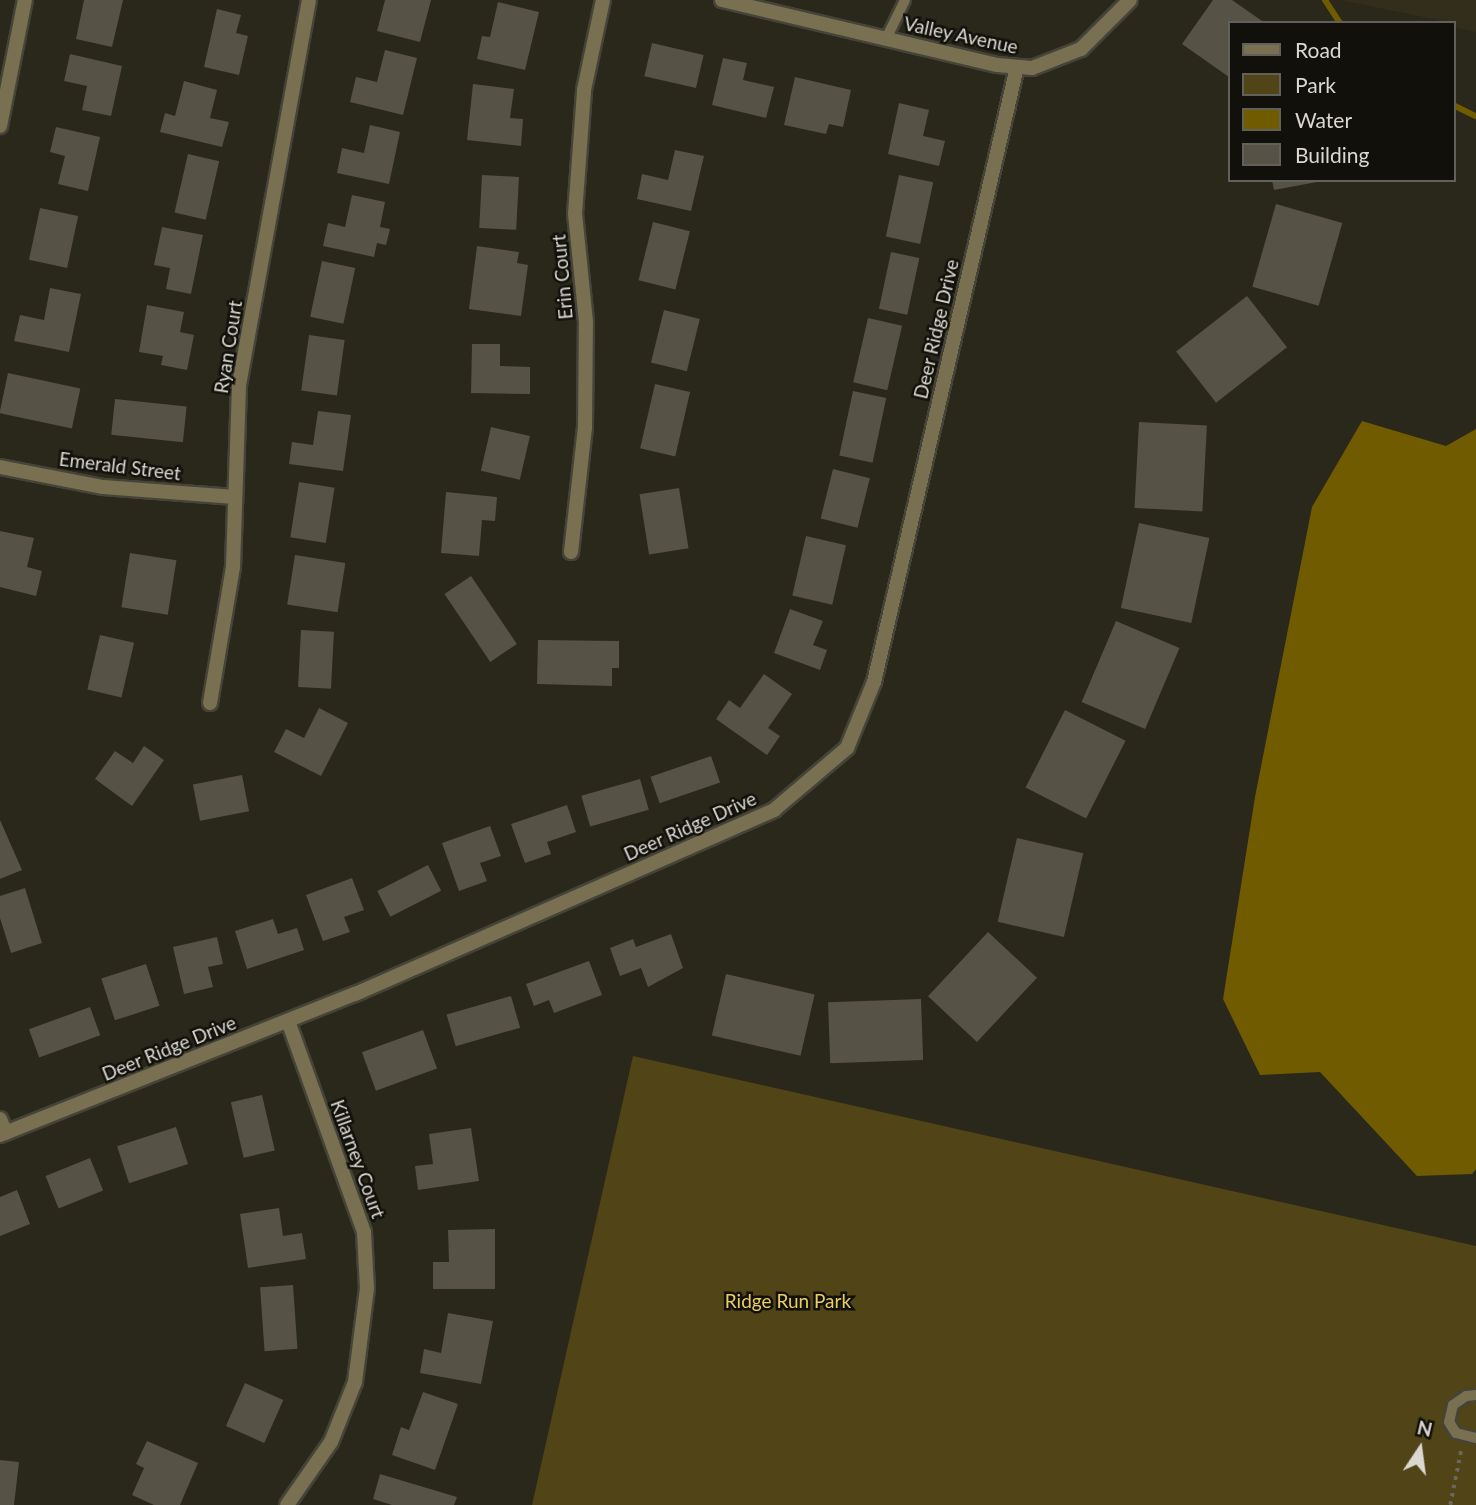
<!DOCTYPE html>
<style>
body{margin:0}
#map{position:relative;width:1476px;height:1505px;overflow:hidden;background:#2a271b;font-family:Lato,sans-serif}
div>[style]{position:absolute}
.built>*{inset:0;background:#332e1b}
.green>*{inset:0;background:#514417}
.water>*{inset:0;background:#705b00}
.stream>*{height:6px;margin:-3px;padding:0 3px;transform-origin:3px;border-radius:3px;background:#705b00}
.building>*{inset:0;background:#565245;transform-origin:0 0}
.path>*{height:3.5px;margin-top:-1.75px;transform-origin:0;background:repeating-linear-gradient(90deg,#6a675d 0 3.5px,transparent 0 8.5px)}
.roads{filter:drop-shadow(2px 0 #464338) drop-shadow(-2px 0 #464338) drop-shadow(0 2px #464338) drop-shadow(0 -2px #464338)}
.lane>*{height:10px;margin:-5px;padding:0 5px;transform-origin:5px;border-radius:5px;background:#797052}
.street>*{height:14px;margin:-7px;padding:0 7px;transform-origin:7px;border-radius:7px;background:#797052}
span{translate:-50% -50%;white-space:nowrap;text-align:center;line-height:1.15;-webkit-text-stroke:5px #11100a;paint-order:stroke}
.street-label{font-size:19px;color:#dbd8d1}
.park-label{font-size:19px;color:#eacd64}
.legend{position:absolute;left:1228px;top:21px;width:228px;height:161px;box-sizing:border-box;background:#11100a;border:2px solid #62605a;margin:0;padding:9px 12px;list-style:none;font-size:21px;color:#dbd8d1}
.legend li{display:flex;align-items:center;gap:14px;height:35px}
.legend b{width:35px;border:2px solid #62605a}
.north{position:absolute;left:1385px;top:1414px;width:70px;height:70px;-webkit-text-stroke:5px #11100a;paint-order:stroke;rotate:13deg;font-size:19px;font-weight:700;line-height:28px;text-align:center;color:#dbd8d1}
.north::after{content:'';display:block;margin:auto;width:24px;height:32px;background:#dbd8d1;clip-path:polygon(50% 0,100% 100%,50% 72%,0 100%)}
</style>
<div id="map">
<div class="built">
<i style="clip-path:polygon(1340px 0,1476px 0,1476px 32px,1453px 27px,1453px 23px)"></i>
</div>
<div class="green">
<i style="clip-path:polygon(633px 1056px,1476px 1246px,1476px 1505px,532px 1505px)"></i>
</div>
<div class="water">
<i style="clip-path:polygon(1362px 421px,1446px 446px,1476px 429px,1476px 1169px,1472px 1174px,1417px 1176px,1320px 1072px,1260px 1075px,1223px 999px,1255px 797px,1312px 507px)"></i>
</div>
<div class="stream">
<i style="left:1325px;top:0;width:27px;rotate:57deg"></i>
<i style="left:1453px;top:105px;width:25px;rotate:26deg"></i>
</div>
<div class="building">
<i style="clip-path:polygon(84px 0,123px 0,112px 47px,76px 39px)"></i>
<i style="clip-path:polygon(385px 0,431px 0,420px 42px,377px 31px)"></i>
<i style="clip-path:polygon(1213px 0,1232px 0,1265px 23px,1229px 23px,1229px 77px,1182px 44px)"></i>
<i style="clip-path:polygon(498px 2px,539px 12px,525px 70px,477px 59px,482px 36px,490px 37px)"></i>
<i style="clip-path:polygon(217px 9px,241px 15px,236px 33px,248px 36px,239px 75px,204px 67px)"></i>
<i style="left:652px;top:43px;width:53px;height:34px;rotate:13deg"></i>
<i style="clip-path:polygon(385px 50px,417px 58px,403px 115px,350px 102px,356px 77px,377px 82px)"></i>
<i style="clip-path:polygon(70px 54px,122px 66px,111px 116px,82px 110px,87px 86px,64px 81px)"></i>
<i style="clip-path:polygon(723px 58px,747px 63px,743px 80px,774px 87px,766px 118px,712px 105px)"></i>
<i style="clip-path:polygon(795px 77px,851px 90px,843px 127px,829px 124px,826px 134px,784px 125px)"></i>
<i style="clip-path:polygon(184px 81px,217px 90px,210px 118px,229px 122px,222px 147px,160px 132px,165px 113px,175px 116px)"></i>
<i style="clip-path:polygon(473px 84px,514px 89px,510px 118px,523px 119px,521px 146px,467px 140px)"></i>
<i style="clip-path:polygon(899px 103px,929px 110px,923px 136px,945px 141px,939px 166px,888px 154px)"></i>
<i style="clip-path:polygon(370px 125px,400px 132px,389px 184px,337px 173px,342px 148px,364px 153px)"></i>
<i style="clip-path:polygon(56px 127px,100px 137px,88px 191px,58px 184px,65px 156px,50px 152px)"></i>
<i style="clip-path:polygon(675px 150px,704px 156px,691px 211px,637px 199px,642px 174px,668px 180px)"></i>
<i style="left:188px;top:154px;width:32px;height:60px;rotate:13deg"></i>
<i style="left:482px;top:175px;width:37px;height:53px;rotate:3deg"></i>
<i style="left:899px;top:175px;width:35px;height:63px;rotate:12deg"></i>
<i style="clip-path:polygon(1272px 180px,1317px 180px,1317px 182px,1274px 190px)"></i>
<i style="clip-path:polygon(352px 195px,385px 202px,380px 227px,390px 229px,386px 245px,377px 243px,374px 257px,323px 246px,328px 223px,345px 227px)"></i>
<i style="left:1276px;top:204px;width:69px;height:86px;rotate:16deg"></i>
<i style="left:40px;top:208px;width:39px;height:53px;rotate:12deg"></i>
<i style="left:653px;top:222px;width:38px;height:60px;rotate:14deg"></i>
<i style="clip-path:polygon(162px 227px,203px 235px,191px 294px,166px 289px,170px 268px,154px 265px)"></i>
<i style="clip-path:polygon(477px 246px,519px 252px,517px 263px,528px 265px,521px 316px,469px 309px)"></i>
<i style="left:891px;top:252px;width:29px;height:58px;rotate:12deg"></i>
<i style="left:322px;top:261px;width:34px;height:57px;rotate:12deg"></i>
<i style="clip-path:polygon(50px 288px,81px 294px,69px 352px,14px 341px,20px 315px,44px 320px)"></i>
<i style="left:1247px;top:296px;width:65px;height:90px;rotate:52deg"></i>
<i style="clip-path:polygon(147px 305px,184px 312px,180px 332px,194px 335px,187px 370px,161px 365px,163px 356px,139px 352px)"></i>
<i style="left:664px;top:310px;width:37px;height:54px;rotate:14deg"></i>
<i style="left:868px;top:318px;width:35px;height:66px;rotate:13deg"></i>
<i style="left:309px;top:335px;width:36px;height:56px;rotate:8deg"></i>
<i style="clip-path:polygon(472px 344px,500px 344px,500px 366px,530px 367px,530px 394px,471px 393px)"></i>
<i style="left:8px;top:373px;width:74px;height:41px;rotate:12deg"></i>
<i style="left:655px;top:384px;width:36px;height:66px;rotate:13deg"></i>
<i style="left:853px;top:391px;width:34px;height:66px;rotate:12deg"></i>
<i style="left:115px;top:399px;width:72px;height:36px;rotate:6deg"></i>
<i style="clip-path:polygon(318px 411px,351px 415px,343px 471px,289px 464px,292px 442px,313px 445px)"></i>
<i style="left:1139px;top:422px;width:68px;height:86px;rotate:3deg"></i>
<i style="left:491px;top:427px;width:40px;height:45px;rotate:13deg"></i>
<i style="left:833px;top:469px;width:38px;height:51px;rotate:14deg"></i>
<i style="left:299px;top:482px;width:36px;height:56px;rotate:9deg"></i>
<i style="left:679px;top:488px;width:61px;height:40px;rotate:81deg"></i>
<i style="clip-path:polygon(446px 492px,497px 497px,495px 521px,482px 520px,479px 556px,441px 553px)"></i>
<i style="left:1139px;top:523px;width:72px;height:87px;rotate:12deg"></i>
<i style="clip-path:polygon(0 531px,34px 538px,27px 567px,42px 571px,36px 596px,0 587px)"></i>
<i style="left:806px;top:536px;width:41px;height:61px;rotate:13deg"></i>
<i style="left:130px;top:553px;width:47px;height:55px;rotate:9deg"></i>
<i style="left:295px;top:555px;width:51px;height:50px;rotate:9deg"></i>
<i style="left:471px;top:576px;width:82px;height:32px;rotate:56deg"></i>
<i style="clip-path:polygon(790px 609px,823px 621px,813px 645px,827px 650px,820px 670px,774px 653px)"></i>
<i style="left:1116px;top:621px;width:69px;height:88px;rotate:23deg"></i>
<i style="left:301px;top:630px;width:33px;height:57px;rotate:3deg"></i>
<i style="left:100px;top:635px;width:35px;height:56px;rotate:13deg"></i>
<i style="clip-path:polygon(538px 640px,619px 641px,619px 668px,612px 668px,612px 686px,537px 684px)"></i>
<i style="clip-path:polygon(764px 674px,792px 694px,768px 728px,780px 736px,767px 755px,716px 719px,729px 700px,740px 708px)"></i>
<i style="clip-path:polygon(319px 708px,348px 723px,321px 776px,274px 752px,286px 729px,304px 738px)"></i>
<i style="left:1065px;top:710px;width:68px;height:87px;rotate:27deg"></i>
<i style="clip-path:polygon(144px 746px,164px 760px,132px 806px,95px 779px,115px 751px,133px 763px)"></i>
<i style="left:711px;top:756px;width:28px;height:64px;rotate:71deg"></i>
<i style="left:242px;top:775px;width:37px;height:50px;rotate:79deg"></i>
<i style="left:640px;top:779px;width:32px;height:61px;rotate:74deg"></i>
<i style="clip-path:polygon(567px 805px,576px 832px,547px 842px,551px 854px,525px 863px,511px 824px)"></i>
<i style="clip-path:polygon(0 820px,22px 870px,0 879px)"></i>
<i style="clip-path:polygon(490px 826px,501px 856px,480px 863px,487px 881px,459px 891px,442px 843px)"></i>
<i style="left:1017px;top:838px;width:68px;height:86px;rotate:13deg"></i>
<i style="left:428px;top:865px;width:29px;height:57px;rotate:63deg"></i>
<i style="clip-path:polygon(352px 878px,364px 910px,344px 917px,350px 932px,323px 941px,306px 895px)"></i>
<i style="clip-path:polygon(25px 888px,42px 943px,11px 953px,0 918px,0 896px)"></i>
<i style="clip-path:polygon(273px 919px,278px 934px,297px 928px,304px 950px,247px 969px,235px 931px)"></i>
<i style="left:988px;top:932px;width:67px;height:88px;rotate:43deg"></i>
<i style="clip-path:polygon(671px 934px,683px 968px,648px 987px,641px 968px,620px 976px,610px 948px,633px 939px,636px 947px)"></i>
<i style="clip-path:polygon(217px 937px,223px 964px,208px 967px,213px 987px,184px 994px,173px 947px)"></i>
<i style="clip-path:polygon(589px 961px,602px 995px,554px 1013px,549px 1000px,534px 1006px,526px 984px)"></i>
<i style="left:146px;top:964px;width:44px;height:47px;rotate:72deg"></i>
<i style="left:726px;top:974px;width:91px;height:63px;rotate:13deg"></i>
<i style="left:511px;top:996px;width:33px;height:67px;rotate:74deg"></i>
<i style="left:921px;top:999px;width:61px;height:93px;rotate:88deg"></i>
<i style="left:90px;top:1007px;width:30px;height:65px;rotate:70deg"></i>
<i style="left:423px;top:1030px;width:41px;height:65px;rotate:70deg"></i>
<i style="left:262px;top:1095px;width:57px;height:32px;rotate:77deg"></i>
<i style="left:176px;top:1127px;width:39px;height:62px;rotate:72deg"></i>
<i style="clip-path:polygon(471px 1128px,479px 1181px,418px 1190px,415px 1166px,433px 1164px,429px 1134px)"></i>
<i style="left:90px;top:1158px;width:35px;height:48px;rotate:68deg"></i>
<i style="clip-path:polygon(17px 1190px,30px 1224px,0 1236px,0 1197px)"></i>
<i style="clip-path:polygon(279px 1208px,283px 1236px,302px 1233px,306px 1259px,248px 1268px,240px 1214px)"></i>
<i style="clip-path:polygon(495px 1229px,495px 1289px,433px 1289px,433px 1262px,449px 1262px,448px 1230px)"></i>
<i style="left:293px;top:1285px;width:64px;height:33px;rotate:86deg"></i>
<i style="clip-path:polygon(448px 1313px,493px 1321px,481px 1384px,420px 1373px,424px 1349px,441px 1353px)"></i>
<i style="left:245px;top:1383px;width:42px;height:47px;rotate:24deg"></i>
<i style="clip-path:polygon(423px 1392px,458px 1404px,435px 1470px,392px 1455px,401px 1427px,409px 1430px)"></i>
<i style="clip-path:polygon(147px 1441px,198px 1463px,180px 1505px,154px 1505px,132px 1495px,144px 1468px,136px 1464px)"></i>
<i style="clip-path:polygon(0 1460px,19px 1462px,14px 1505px,0 1505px)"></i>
<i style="clip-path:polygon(380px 1474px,457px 1497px,454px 1505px,392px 1505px,373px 1499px)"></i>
</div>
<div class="path">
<i style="left:1450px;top:1505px;width:56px;rotate:-78.7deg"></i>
</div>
<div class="roads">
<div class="lane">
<i style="left:886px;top:39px;width:43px;rotate:-64deg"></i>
<i style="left:1476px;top:1395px;width:10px;rotate:174deg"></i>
<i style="left:1466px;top:1396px;width:16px;rotate:145deg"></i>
<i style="left:1453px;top:1405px;width:17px;rotate:103deg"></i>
<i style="left:1449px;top:1422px;width:13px;rotate:58deg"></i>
<i style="left:1456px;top:1433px;width:21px;rotate:14deg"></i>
</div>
<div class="street">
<i style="left:722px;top:0;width:283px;rotate:13.3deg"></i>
<i style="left:997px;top:65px;width:35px;rotate:5deg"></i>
<i style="left:1032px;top:68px;width:53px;rotate:-21.2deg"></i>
<i style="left:1081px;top:49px;width:69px;rotate:-45deg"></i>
<i style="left:0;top:126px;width:128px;rotate:-78.8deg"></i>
<i style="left:0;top:467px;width:105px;rotate:11deg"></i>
<i style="left:103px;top:487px;width:132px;rotate:4.3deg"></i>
<i style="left:571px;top:552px;width:125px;rotate:-83.6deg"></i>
<i style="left:585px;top:428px;width:106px;rotate:-89.5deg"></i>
<i style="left:586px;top:322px;width:109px;rotate:-95.8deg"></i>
<i style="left:575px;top:214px;width:124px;rotate:-85.8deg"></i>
<i style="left:584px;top:90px;width:92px;rotate:-78.1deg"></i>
<i style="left:210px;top:703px;width:138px;rotate:-80.4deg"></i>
<i style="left:233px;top:567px;width:182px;rotate:-88.1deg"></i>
<i style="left:239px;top:385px;width:391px;rotate:-79.7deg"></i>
<i style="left:0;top:1119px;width:15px;rotate:67deg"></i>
<i style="left:0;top:1135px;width:382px;rotate:-21.7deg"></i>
<i style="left:355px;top:994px;width:458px;rotate:-23.7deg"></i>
<i style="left:774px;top:810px;width:96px;rotate:-40.3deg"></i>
<i style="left:847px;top:748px;width:71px;rotate:-67.8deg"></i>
<i style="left:874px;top:682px;width:631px;rotate:-76.91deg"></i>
<i style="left:287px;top:1505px;width:77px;rotate:-55.1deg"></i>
<i style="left:331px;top:1442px;width:65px;rotate:-68.2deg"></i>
<i style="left:355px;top:1382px;width:95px;rotate:-82.7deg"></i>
<i style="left:367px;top:1288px;width:56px;rotate:-93.1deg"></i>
<i style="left:364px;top:1232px;width:224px;rotate:-109.8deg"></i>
</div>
</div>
<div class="street-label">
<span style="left:961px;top:35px;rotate:12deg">Valley Avenue</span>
<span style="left:562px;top:277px;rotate:-95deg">Erin Court</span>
<span style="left:936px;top:329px;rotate:-77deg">Deer Ridge Drive</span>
<span style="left:228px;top:347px;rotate:-81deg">Ryan Court</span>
<span style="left:120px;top:466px;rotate:7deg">Emerald Street</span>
<span style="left:690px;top:826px;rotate:-24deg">Deer Ridge Drive</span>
<span style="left:169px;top:1048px;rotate:-22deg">Deer Ridge Drive</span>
<span style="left:358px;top:1159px;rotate:70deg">Killarney Court</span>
</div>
<div class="park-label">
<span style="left:788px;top:1301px">Ridge Run Park</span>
</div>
<ul class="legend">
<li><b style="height:9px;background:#797052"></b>Road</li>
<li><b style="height:19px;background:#514417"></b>Park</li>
<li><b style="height:19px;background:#705b00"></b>Water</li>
<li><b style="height:19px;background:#565245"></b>Building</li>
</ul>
<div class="north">N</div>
</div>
